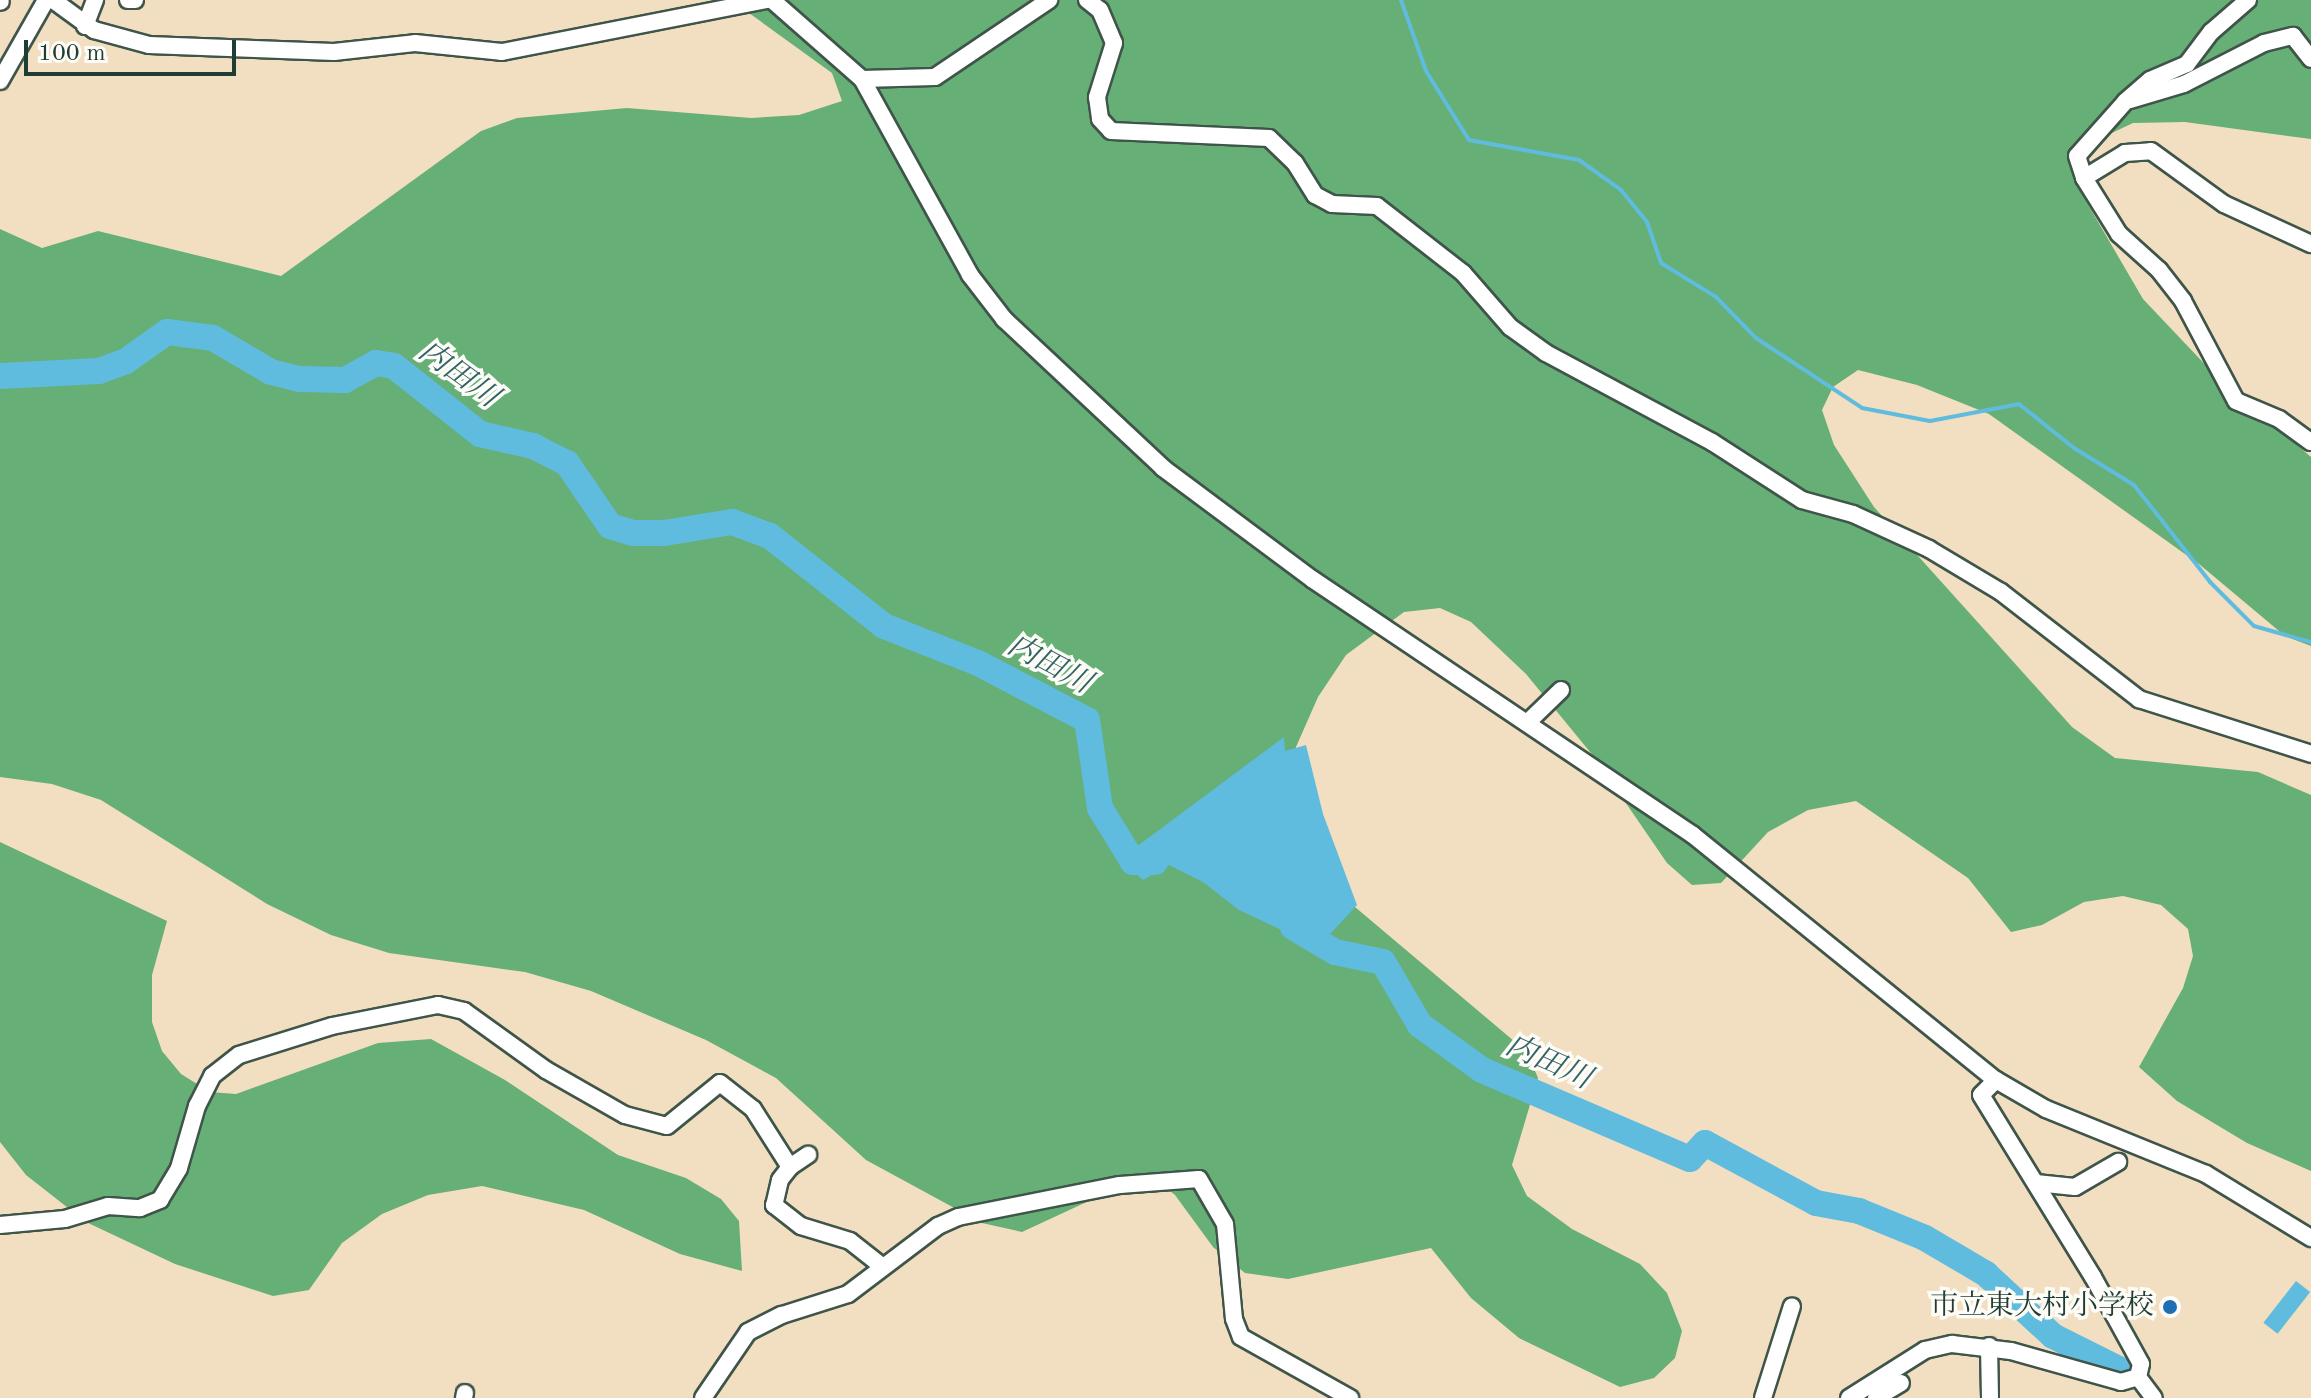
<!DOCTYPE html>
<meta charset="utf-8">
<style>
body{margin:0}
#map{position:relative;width:2311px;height:1398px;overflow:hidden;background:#f2dfc1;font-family:"Old Standard TT","Noto Serif JP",serif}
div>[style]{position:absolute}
.forest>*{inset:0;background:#66af76}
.water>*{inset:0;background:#60bcde;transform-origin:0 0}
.stream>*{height:4px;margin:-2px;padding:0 2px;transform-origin:2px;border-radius:2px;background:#60bcde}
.river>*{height:26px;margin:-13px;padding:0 13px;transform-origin:13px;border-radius:13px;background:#60bcde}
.roads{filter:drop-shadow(2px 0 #3f5549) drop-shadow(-2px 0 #3f5549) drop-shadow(0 2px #3f5549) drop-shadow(0 -2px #3f5549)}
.minor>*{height:16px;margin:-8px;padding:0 8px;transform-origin:8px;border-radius:8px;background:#fff}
.dots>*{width:22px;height:22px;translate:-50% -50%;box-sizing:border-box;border:4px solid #fdfcf7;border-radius:50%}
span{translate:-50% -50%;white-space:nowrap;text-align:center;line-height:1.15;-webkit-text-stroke:7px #fdfcf7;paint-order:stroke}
.poi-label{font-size:28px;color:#1f3d34}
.right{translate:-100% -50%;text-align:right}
.water-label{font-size:30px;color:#326367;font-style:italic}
.scale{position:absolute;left:24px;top:40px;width:212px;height:36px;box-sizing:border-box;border:4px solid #1f3d34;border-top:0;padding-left:10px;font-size:24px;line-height:28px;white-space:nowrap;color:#1f3d34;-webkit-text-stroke:6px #fdfcf7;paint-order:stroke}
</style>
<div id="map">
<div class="forest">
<i style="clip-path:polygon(731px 0,2311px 0,2311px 139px,2185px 122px,2133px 123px,2097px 140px,2082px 163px,2080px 191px,2143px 299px,2215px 375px,2311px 457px,2311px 646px,2285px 636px,2199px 564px,1989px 414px,1917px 385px,1858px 370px,1833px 387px,1822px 410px,1834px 445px,1874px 507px,2072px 727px,2115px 758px,2258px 772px,2311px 795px,2311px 1171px,2247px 1143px,2177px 1101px,2139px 1067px,2183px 988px,2193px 956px,2188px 929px,2161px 905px,2123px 896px,2084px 902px,2042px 925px,2011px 932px,1968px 878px,1856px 801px,1808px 810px,1768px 832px,1721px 883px,1692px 885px,1667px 863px,1595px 758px,1526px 674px,1471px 622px,1440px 608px,1404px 612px,1346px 655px,1318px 697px,1296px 747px,1289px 786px,1355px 907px,1527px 1052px,1538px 1078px,1512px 1165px,1527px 1196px,1572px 1229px,1640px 1264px,1667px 1293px,1682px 1331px,1675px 1358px,1654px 1378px,1620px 1387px,1519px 1338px,1471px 1298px,1431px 1248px,1288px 1279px,1245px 1273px,1213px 1247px,1175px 1195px,1155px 1179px,1106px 1193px,1022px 1232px,982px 1223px,866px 1160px,776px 1078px,706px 1040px,591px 991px,525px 972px,389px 953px,331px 935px,267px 904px,101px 800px,52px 784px,0 777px,0 229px,42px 248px,98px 231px,281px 276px,481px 131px,517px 118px,627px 108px,751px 118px,799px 115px,842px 101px,832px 73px)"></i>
<i style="clip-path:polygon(0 842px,167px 921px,152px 975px,152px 1022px,162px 1051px,181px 1074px,210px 1092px,236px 1094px,378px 1043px,431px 1039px,505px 1080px,618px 1155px,686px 1178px,721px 1199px,739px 1221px,742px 1271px,680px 1254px,584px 1210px,482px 1186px,428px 1195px,382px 1214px,342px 1243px,309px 1290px,273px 1296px,175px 1264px,86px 1222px,26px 1175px,0 1142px)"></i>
</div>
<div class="water">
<i style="clip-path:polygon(1284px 737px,1285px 751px,1306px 745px,1323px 814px,1357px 905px,1318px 947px,1239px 910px,1203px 882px,1169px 865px,1143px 880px,1120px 859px)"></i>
<i style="left:2296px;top:1281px;width:18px;height:53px;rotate:38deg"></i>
</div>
<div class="stream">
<i style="left:1401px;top:0;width:75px;rotate:70.6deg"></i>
<i style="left:1426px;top:71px;width:81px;rotate:58.1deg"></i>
<i style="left:1469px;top:140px;width:112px;rotate:10.3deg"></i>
<i style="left:1579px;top:160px;width:52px;rotate:35.5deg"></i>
<i style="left:1621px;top:190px;width:41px;rotate:50.9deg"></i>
<i style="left:1647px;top:222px;width:43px;rotate:71.1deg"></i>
<i style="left:1661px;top:263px;width:65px;rotate:31.7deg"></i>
<i style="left:1716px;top:297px;width:57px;rotate:45.7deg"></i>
<i style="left:1756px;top:338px;width:127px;rotate:33.4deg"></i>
<i style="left:1862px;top:408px;width:69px;rotate:10.8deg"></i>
<i style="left:1930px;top:421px;width:91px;rotate:-10.8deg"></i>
<i style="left:2019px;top:404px;width:70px;rotate:38.7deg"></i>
<i style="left:2074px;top:448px;width:70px;rotate:31.7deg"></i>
<i style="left:2134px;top:485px;width:123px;rotate:51.9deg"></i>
<i style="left:2210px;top:582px;width:62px;rotate:45deg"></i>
<i style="left:2254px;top:626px;width:59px;rotate:15.7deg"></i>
</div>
<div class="river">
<i style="left:0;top:376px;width:99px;rotate:-2.9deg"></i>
<i style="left:99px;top:371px;width:29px;rotate:-20deg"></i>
<i style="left:126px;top:361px;width:50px;rotate:-35.3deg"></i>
<i style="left:167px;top:332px;width:46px;rotate:7.4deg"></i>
<i style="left:213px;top:338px;width:67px;rotate:30.4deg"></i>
<i style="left:271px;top:372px;width:30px;rotate:14deg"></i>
<i style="left:300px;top:379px;width:45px;rotate:1.3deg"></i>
<i style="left:345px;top:380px;width:35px;rotate:-29deg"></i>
<i style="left:376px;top:363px;width:18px;rotate:9deg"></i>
<i style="left:394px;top:366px;width:110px;rotate:38.3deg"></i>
<i style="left:480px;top:434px;width:54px;rotate:12.8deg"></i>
<i style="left:533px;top:446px;width:38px;rotate:27deg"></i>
<i style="left:567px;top:463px;width:76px;rotate:55.7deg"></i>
<i style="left:610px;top:526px;width:24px;rotate:17deg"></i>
<i style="left:633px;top:533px;width:31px"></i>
<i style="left:664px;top:533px;width:69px;rotate:-9.2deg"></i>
<i style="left:732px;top:522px;width:40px;rotate:20.2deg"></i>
<i style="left:770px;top:536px;width:145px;rotate:38.3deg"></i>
<i style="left:884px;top:626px;width:101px;rotate:21.5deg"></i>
<i style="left:978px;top:663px;width:123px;rotate:27.6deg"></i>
<i style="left:1087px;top:720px;width:89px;rotate:81.6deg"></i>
<i style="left:1100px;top:808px;width:63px;rotate:58.6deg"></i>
<i style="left:1133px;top:862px;width:22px"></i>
<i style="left:1293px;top:927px;width:49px;rotate:30.8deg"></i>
<i style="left:1335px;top:952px;width:49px;rotate:11.8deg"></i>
<i style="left:1383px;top:962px;width:73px;rotate:59.6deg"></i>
<i style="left:1420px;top:1025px;width:77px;rotate:36deg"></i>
<i style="left:1482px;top:1070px;width:226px;rotate:23.2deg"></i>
<i style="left:1690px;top:1159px;width:22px;rotate:-47deg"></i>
<i style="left:1705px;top:1143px;width:126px;rotate:28.4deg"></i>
<i style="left:1816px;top:1203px;width:44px;rotate:10.5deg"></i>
<i style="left:1859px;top:1211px;width:71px;rotate:22.2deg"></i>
<i style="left:1925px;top:1238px;width:71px;rotate:30.5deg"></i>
<i style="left:1986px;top:1274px;width:91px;rotate:42.8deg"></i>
<i style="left:2053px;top:1336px;width:76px;rotate:26.6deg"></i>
</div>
<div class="roads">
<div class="minor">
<i style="left:53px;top:0;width:51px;rotate:36.2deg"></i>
<i style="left:94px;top:30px;width:57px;rotate:15.3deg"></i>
<i style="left:149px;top:45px;width:185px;rotate:2.2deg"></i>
<i style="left:334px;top:52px;width:81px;rotate:-6.3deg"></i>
<i style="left:415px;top:43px;width:87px;rotate:5.9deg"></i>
<i style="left:502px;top:52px;width:270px;rotate:-11.1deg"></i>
<i style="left:128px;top:0;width:7px"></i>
<i style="left:772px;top:0;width:120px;rotate:41.3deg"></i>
<i style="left:862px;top:79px;width:224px;rotate:61.1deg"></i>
<i style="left:970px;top:275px;width:56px;rotate:52.3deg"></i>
<i style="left:1004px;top:319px;width:218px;rotate:43.1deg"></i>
<i style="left:1163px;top:468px;width:186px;rotate:36.7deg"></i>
<i style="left:1312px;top:579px;width:459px;rotate:33.9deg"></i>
<i style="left:1693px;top:835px;width:390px;rotate:39deg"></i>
<i style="left:1996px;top:1080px;width:58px;rotate:30.1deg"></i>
<i style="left:2046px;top:1109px;width:173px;rotate:22.1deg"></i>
<i style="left:2206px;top:1174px;width:123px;rotate:31.4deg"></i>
<i style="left:1087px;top:0;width:16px;rotate:38deg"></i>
<i style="left:1100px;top:10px;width:36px;rotate:67deg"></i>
<i style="left:1114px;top:43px;width:57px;rotate:107.5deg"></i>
<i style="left:1097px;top:97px;width:22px;rotate:82deg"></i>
<i style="left:1100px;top:119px;width:16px;rotate:47deg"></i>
<i style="left:1111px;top:131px;width:158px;rotate:2.5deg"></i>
<i style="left:1269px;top:138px;width:36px;rotate:44deg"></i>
<i style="left:1295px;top:163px;width:38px;rotate:58deg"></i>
<i style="left:1315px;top:195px;width:19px;rotate:28deg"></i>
<i style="left:1332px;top:204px;width:45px;rotate:2.5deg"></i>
<i style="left:1377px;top:206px;width:109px;rotate:37.9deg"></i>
<i style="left:1463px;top:273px;width:72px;rotate:49deg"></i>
<i style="left:1510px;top:327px;width:44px;rotate:35.8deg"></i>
<i style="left:1546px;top:353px;width:188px;rotate:28.2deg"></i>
<i style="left:1712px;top:442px;width:107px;rotate:32.8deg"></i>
<i style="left:1802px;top:500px;width:53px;rotate:15.4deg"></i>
<i style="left:1853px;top:514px;width:84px;rotate:24.7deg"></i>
<i style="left:1929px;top:549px;width:84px;rotate:30.8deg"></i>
<i style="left:2001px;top:592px;width:175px;rotate:37.8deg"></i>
<i style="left:2139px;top:699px;width:181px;rotate:17.7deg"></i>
<i style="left:2248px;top:0;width:49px;rotate:139.1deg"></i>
<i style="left:2211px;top:32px;width:40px;rotate:127deg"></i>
<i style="left:2187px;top:64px;width:40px;rotate:156.6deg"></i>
<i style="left:2150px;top:80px;width:33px;rotate:139deg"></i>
<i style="left:2125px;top:102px;width:72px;rotate:131.6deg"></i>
<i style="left:2077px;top:156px;width:23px;rotate:72deg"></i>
<i style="left:2084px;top:178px;width:66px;rotate:58deg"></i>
<i style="left:2119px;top:234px;width:54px;rotate:42deg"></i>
<i style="left:2159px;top:270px;width:39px;rotate:52deg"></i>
<i style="left:2183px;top:301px;width:113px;rotate:62.1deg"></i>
<i style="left:2236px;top:401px;width:47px;rotate:22.7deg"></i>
<i style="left:2279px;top:419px;width:39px;rotate:36deg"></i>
<i style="left:0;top:1px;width:1px;rotate:45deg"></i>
<i style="left:85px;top:26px;width:28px;rotate:-69deg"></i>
<i style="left:862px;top:79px;width:73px;rotate:-1.6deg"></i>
<i style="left:935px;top:77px;width:138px;rotate:-34deg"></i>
<i style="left:0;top:81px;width:93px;rotate:-60.4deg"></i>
<i style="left:2130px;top:100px;width:56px;rotate:-16.5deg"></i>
<i style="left:2184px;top:84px;width:90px;rotate:-27.1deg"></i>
<i style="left:2264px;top:43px;width:30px;rotate:-14deg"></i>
<i style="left:2293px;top:36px;width:29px;rotate:52deg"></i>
<i style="left:2084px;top:178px;width:48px;rotate:-31.4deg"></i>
<i style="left:2125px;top:153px;width:26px;rotate:-4deg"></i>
<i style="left:2151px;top:151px;width:90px;rotate:36deg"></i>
<i style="left:2224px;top:204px;width:96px;rotate:24.7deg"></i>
<i style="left:1528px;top:722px;width:46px;rotate:-44.1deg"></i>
<i style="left:1996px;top:1080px;width:21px;rotate:135deg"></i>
<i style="left:1981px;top:1095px;width:214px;rotate:58.4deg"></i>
<i style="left:2093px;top:1277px;width:99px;rotate:61.1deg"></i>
<i style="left:2141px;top:1364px;width:13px;rotate:103deg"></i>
<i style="left:790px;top:1167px;width:22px;rotate:-34deg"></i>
<i style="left:2036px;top:1183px;width:39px;rotate:6deg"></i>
<i style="left:2075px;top:1187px;width:50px;rotate:-30.2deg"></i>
<i style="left:0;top:1225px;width:65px;rotate:-5.3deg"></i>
<i style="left:65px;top:1219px;width:45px;rotate:-16.8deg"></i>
<i style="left:108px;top:1206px;width:32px;rotate:4deg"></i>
<i style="left:140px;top:1208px;width:22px;rotate:-22deg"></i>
<i style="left:160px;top:1200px;width:37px;rotate:-59deg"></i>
<i style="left:179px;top:1168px;width:65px;rotate:-73.8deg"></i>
<i style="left:197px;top:1106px;width:34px;rotate:-63deg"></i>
<i style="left:212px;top:1076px;width:34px;rotate:-38deg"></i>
<i style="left:239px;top:1055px;width:97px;rotate:-17.3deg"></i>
<i style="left:332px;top:1026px;width:108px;rotate:-11.2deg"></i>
<i style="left:438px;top:1005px;width:27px;rotate:13deg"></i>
<i style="left:464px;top:1011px;width:101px;rotate:35.7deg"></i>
<i style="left:546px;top:1070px;width:91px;rotate:29.7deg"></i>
<i style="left:625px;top:1115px;width:43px;rotate:14.7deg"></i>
<i style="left:667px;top:1126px;width:68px;rotate:-39.1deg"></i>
<i style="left:720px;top:1083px;width:42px;rotate:38.2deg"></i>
<i style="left:753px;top:1109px;width:69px;rotate:57.5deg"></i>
<i style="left:790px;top:1167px;width:16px;rotate:128deg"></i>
<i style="left:780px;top:1180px;width:26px;rotate:103deg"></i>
<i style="left:774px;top:1205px;width:34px;rotate:38deg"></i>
<i style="left:801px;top:1226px;width:51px;rotate:17deg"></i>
<i style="left:850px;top:1241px;width:42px;rotate:38.2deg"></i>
<i style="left:1989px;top:1346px;width:52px;rotate:88.9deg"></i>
<i style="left:2138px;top:1377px;width:26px;rotate:53deg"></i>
<i style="left:464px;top:1398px;width:5px;rotate:-79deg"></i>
<i style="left:703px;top:1398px;width:80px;rotate:-55.7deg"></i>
<i style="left:748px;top:1332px;width:38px;rotate:-27deg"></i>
<i style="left:782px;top:1315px;width:69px;rotate:-17.7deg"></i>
<i style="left:848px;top:1294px;width:113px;rotate:-37.1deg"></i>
<i style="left:938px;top:1226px;width:22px;rotate:-24deg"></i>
<i style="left:958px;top:1217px;width:165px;rotate:-11.2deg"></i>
<i style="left:1120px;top:1185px;width:79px;rotate:-4.3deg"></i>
<i style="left:1199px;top:1179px;width:52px;rotate:60deg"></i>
<i style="left:1225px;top:1224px;width:95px;rotate:84.6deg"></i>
<i style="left:1234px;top:1319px;width:19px;rotate:69deg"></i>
<i style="left:1241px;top:1337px;width:125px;rotate:29.2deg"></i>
<i style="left:1763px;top:1398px;width:96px;rotate:-72.5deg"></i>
<i style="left:1849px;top:1398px;width:90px;rotate:-32.3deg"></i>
<i style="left:1925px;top:1350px;width:28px;rotate:-13deg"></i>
<i style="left:1952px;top:1344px;width:59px;rotate:6.8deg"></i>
<i style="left:2011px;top:1351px;width:114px;rotate:15.7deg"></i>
<i style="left:2121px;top:1382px;width:18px;rotate:-16deg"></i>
<i style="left:1876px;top:1398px;width:29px;rotate:-31deg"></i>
</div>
</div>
<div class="dots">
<i style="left:2170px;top:1307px;background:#1f6fb2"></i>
</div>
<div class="poi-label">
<span class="right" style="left:2154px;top:1307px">市立東大村小学校</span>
</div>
<div class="water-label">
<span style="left:458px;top:375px;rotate:36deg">内田川</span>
<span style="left:1049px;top:665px;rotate:28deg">内田川</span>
<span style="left:1548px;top:1063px;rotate:24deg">内田川</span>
</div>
<div class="scale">100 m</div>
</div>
